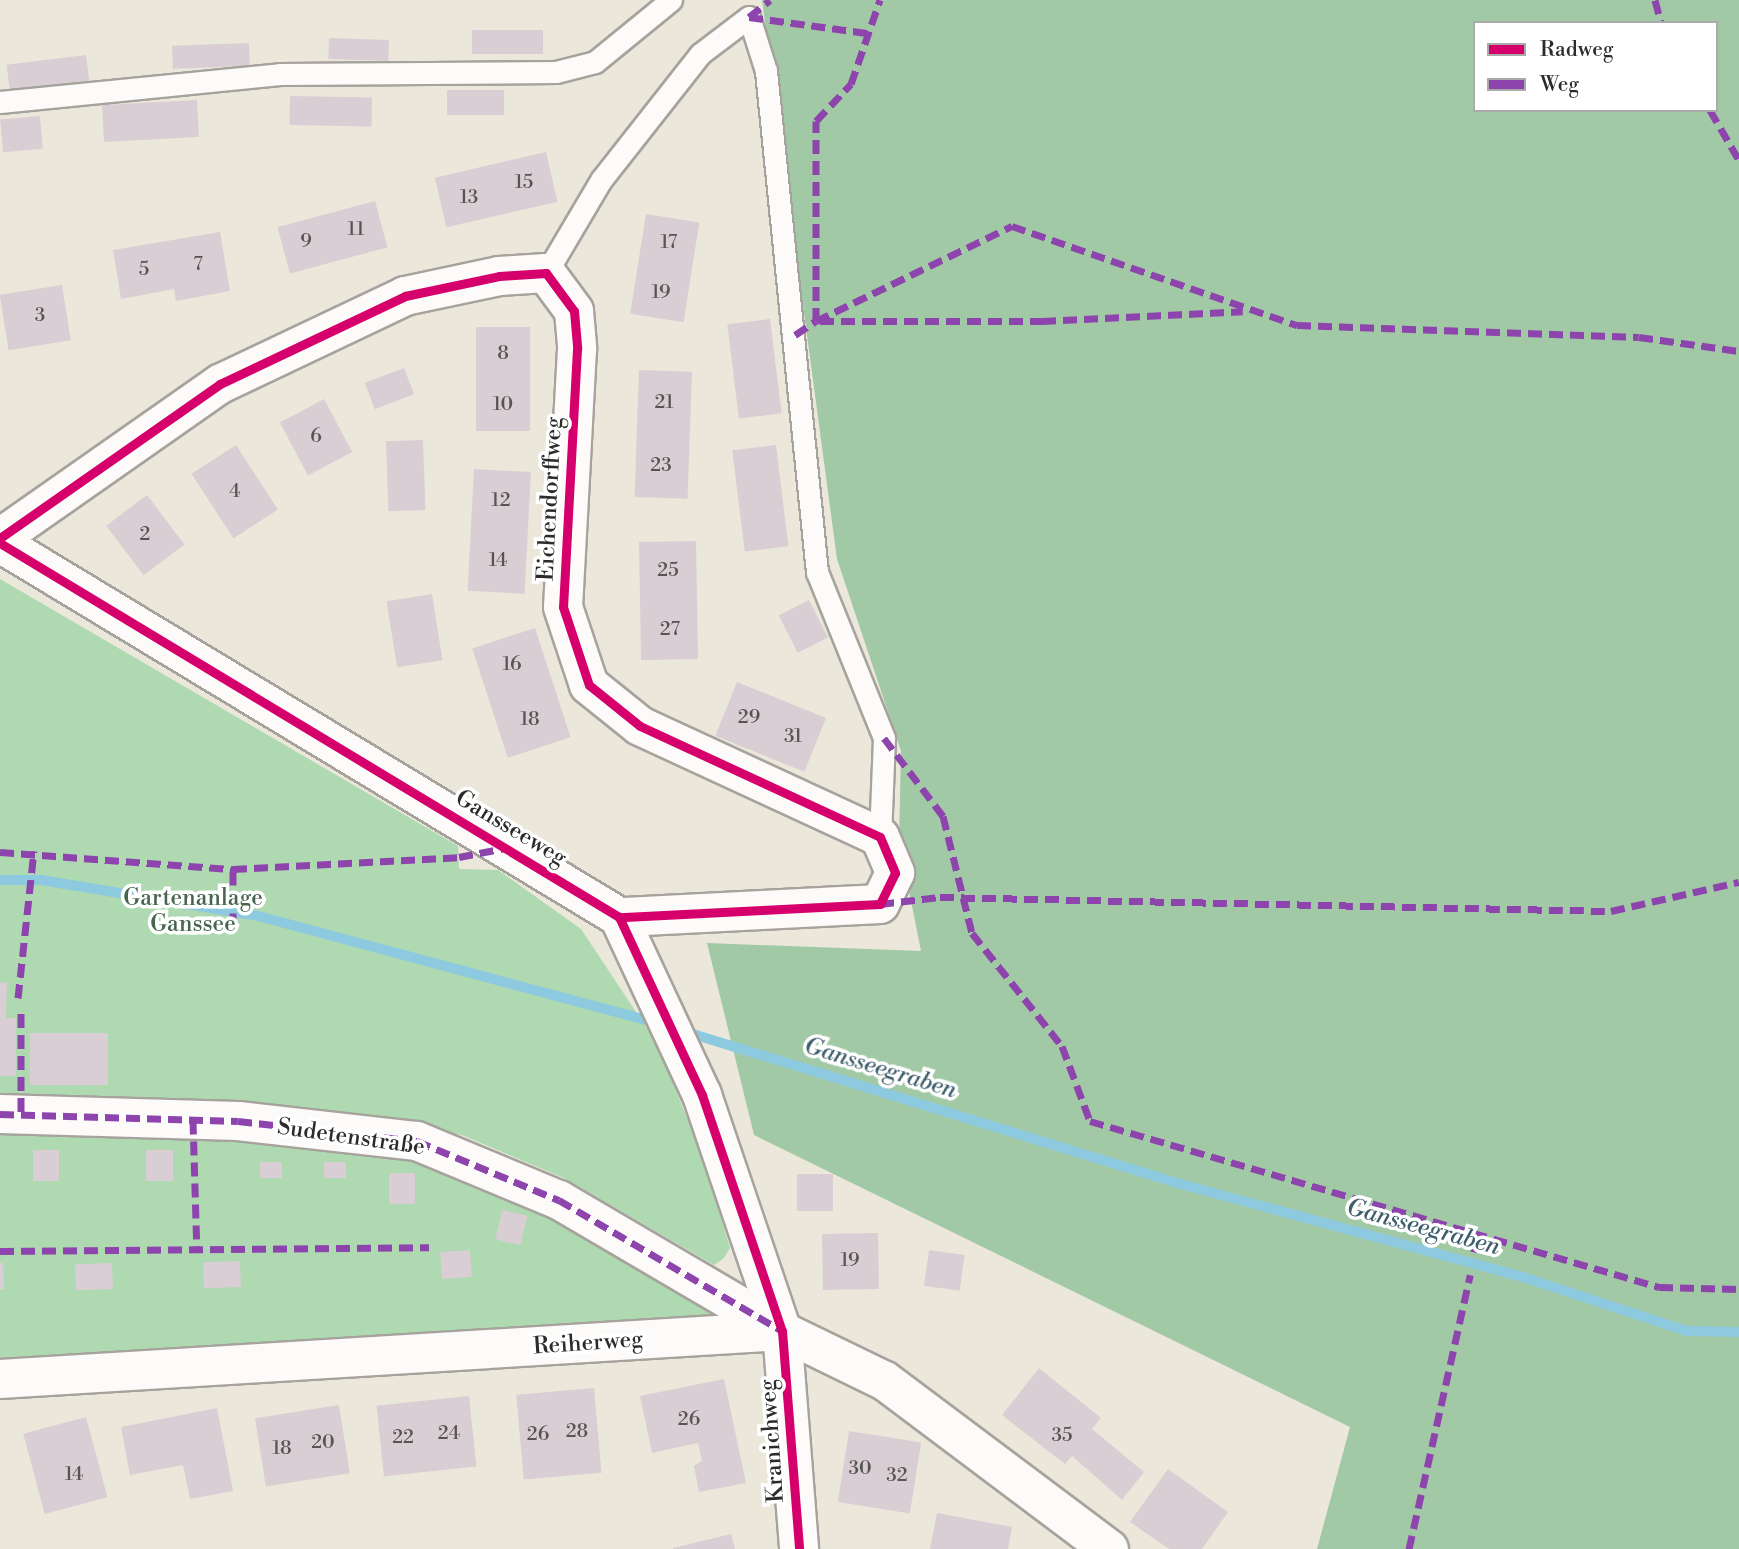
<!DOCTYPE html>
<meta charset="utf-8">
<style>
body{margin:0}
#map{position:relative;width:1739px;height:1549px;overflow:hidden;background:#ece7db;font-family:"Libre Bodoni",serif}
div>[style]{position:absolute}
.green>*{inset:0;background:#aed9b1}
.forest>*{inset:0;background:#a2c9a5}
.stream>*{height:10px;margin:-5px;padding:0 5px;transform-origin:5px;border-radius:5px;background:#8dcae0}
.building>*{inset:0;background:#d9ced3;transform-origin:0 0}
.roads{filter:drop-shadow(2px 0 #a6a39d) drop-shadow(-2px 0 #a6a39d) drop-shadow(0 2px #a6a39d) drop-shadow(0 -2px #a6a39d)}
.service>*{height:21px;margin:-10.5px;padding:0 10.5px;transform-origin:10.5px;border-radius:10.5px;background:#fcfbfa}
.minor>*{height:38px;margin:-19px;padding:0 19px;transform-origin:19px;border-radius:19px;background:#fcfbfa}
.quiet>*{height:7px;margin-top:-3.5px;transform-origin:0;background:repeating-linear-gradient(90deg,#8e44ad 0 14px,transparent 0 21px)}
.cycleway>*{height:9px;margin:-4.5px;padding:0 4.5px;transform-origin:4.5px;border-radius:4.5px;background:#d6006c}
span{translate:-50% -50%;white-space:nowrap;text-align:center;line-height:1.15;-webkit-text-stroke:7px #fff;paint-order:stroke}
.number-label{font-size:19px;color:#565455}
.number-label span{-webkit-text-stroke-width:0}
.street-label{font-size:23px;color:#2b2b2b}
.park-label{font-size:23px;color:#47644e}
.water-label{font-size:24px;color:#3f5e6b;font-style:italic}
.legend{position:absolute;left:1473px;top:21px;width:245px;height:91px;box-sizing:border-box;background:#fff;border:2px solid #aaa;margin:0;padding:9px 12px;list-style:none;font-size:21px;color:#2b2b2b}
.legend li{display:flex;align-items:center;gap:14px;height:35px}
.legend b{width:35px;border:2px solid #aaa}
</style>
<div id="map">
<div class="green">
<i style="clip-path:polygon(0 579px,458px 846px,459px 869px,498px 870px,581px 929px,656px 1042px,703px 1157px,730px 1248px,724px 1258px,714px 1265px,564px 1178px,462px 1135px,340px 1112px,0 1098px)"></i>
<i style="clip-path:polygon(0 1133px,198px 1139px,329px 1148px,419px 1162px,506px 1190px,714px 1306px,708px 1315px,0 1359px)"></i>
</div>
<div class="forest">
<i style="clip-path:polygon(evenodd,762px 0,1739px 0,1739px 1549px,1317px 1549px,1350px 1427px,754px 1135px,707px 943px,921px 951px,899px 841px,901px 751px,837px 559px,762px 0,1475px 23px,1716px 23px,1716px 110px,1475px 110px,1475px 23px)"></i>
</div>
<div class="stream">
<i style="left:0;top:880px;width:41px"></i>
<i style="left:41px;top:880px;width:220px;rotate:9.4deg"></i>
<i style="left:258px;top:916px;width:414px;rotate:15deg"></i>
<i style="left:683px;top:1031px;width:517px;rotate:17.1deg"></i>
<i style="left:1177px;top:1183px;width:359px;rotate:15.2deg"></i>
<i style="left:1523px;top:1277px;width:172px;rotate:18.3deg"></i>
<i style="left:1686px;top:1331px;width:53px;rotate:1.1deg"></i>
</div>
<div class="building">
<i style="left:543px;top:30px;width:24px;height:71px;rotate:90deg"></i>
<i style="left:329px;top:38px;width:60px;height:21px;rotate:2deg"></i>
<i style="left:249px;top:43px;width:23px;height:77px;rotate:88deg"></i>
<i style="left:86px;top:55px;width:33px;height:80px;rotate:83deg"></i>
<i style="left:447px;top:90px;width:57px;height:25px"></i>
<i style="left:290px;top:96px;width:82px;height:29px;rotate:1deg"></i>
<i style="left:197px;top:100px;width:37px;height:95px;rotate:87deg"></i>
<i style="left:40px;top:116px;width:33px;height:40px;rotate:85deg"></i>
<i style="left:546px;top:152px;width:51px;height:114px;rotate:77deg"></i>
<i style="left:375px;top:201px;width:48px;height:101px;rotate:75deg"></i>
<i style="left:646px;top:214px;width:54px;height:101px;rotate:9deg"></i>
<i style="clip-path:polygon(220px 232px,230px 291px,176px 301px,174px 289px,121px 299px,113px 250px)"></i>
<i style="left:62px;top:285px;width:56px;height:63px;rotate:81deg"></i>
<i style="left:770px;top:319px;width:95px;height:43px;rotate:83deg"></i>
<i style="left:530px;top:327px;width:104px;height:54px;rotate:90deg"></i>
<i style="left:404px;top:368px;width:28px;height:42px;rotate:69deg"></i>
<i style="left:639px;top:370px;width:53px;height:127px;rotate:2deg"></i>
<i style="left:324px;top:399px;width:60px;height:50px;rotate:62deg"></i>
<i style="left:423px;top:440px;width:70px;height:37px;rotate:88deg"></i>
<i style="left:236px;top:445px;width:77px;height:53px;rotate:57deg"></i>
<i style="left:776px;top:445px;width:102px;height:44px;rotate:83deg"></i>
<i style="left:474px;top:469px;width:57px;height:122px;rotate:3deg"></i>
<i style="left:147px;top:495px;width:62px;height:51px;rotate:53deg"></i>
<i style="left:696px;top:541px;width:118px;height:57px;rotate:89deg"></i>
<i style="left:432px;top:594px;width:67px;height:46px;rotate:81deg"></i>
<i style="left:809px;top:600px;width:42px;height:34px;rotate:63deg"></i>
<i style="left:535px;top:628px;width:115px;height:66px;rotate:72deg"></i>
<i style="left:737px;top:682px;width:96px;height:58px;rotate:22deg"></i>
<i style="clip-path:polygon(7px 982px,6px 1018px,16px 1018px,16px 1076px,0 1076px,0 983px)"></i>
<i style="left:30px;top:1033px;width:78px;height:52px"></i>
<i style="left:33px;top:1150px;width:26px;height:31px"></i>
<i style="left:146px;top:1150px;width:27px;height:31px"></i>
<i style="left:260px;top:1162px;width:22px;height:16px"></i>
<i style="left:324px;top:1162px;width:22px;height:16px"></i>
<i style="left:389px;top:1173px;width:26px;height:31px"></i>
<i style="left:833px;top:1174px;width:37px;height:36px;rotate:90deg"></i>
<i style="left:502px;top:1210px;width:26px;height:30px;rotate:13deg"></i>
<i style="left:878px;top:1233px;width:56px;height:56px;rotate:89deg"></i>
<i style="left:470px;top:1250px;width:27px;height:30px;rotate:86deg"></i>
<i style="left:929px;top:1250px;width:36px;height:36px;rotate:8deg"></i>
<i style="left:240px;top:1261px;width:26px;height:37px;rotate:88deg"></i>
<i style="clip-path:polygon(0 1263px,3px 1263px,4px 1289px,0 1289px)"></i>
<i style="left:112px;top:1263px;width:26px;height:37px;rotate:88deg"></i>
<i style="clip-path:polygon(1039px 1368px,1101px 1418px,1092px 1429px,1144px 1472px,1122px 1500px,1072px 1456px,1065px 1464px,1002px 1415px)"></i>
<i style="clip-path:polygon(724px 1379px,746px 1483px,699px 1492px,694px 1466px,702px 1461px,698px 1443px,652px 1453px,640px 1396px)"></i>
<i style="left:594px;top:1388px;width:85px;height:78px;rotate:85deg"></i>
<i style="left:469px;top:1396px;width:71px;height:93px;rotate:84deg"></i>
<i style="left:339px;top:1405px;width:69px;height:85px;rotate:81deg"></i>
<i style="clip-path:polygon(217px 1408px,233px 1491px,190px 1499px,183px 1465px,130px 1475px,121px 1427px)"></i>
<i style="left:86px;top:1417px;width:83px;height:65px;rotate:75deg"></i>
<i style="left:849px;top:1431px;width:73px;height:72px;rotate:9deg"></i>
<i style="clip-path:polygon(1168px 1469px,1228px 1512px,1202px 1549px,1169px 1549px,1130px 1522px)"></i>
<i style="clip-path:polygon(937px 1513px,1012px 1527px,1008px 1549px,930px 1549px)"></i>
<i style="clip-path:polygon(731px 1534px,735px 1549px,673px 1549px,673px 1548px)"></i>
</div>
<div class="roads">
<div class="service">
<i style="left:0;top:102px;width:281px;rotate:-5.7deg"></i>
<i style="left:280px;top:74px;width:276px;rotate:-0.4deg"></i>
<i style="left:556px;top:72px;width:40px;rotate:-14.4deg"></i>
<i style="left:595px;top:62px;width:98px;rotate:-39.2deg"></i>
<i style="left:546px;top:273px;width:108px;rotate:-59.4deg"></i>
<i style="left:601px;top:180px;width:160px;rotate:-51.8deg"></i>
<i style="left:700px;top:54px;width:61px;rotate:-37.1deg"></i>
<i style="left:749px;top:17px;width:57px;rotate:72.5deg"></i>
<i style="left:766px;top:71px;width:504px;rotate:84.19deg"></i>
<i style="left:817px;top:572px;width:179px;rotate:68deg"></i>
<i style="left:884px;top:738px;width:99px;rotate:92.3deg"></i>
</div>
<div class="minor">
<i style="left:0;top:538px;width:269px;rotate:-35deg"></i>
<i style="left:220px;top:384px;width:205px;rotate:-25.4deg"></i>
<i style="left:405px;top:296px;width:96px;rotate:-12deg"></i>
<i style="left:499px;top:276px;width:47px;rotate:-3.7deg"></i>
<i style="left:546px;top:273px;width:47px;rotate:53.6deg"></i>
<i style="left:574px;top:311px;width:38px;rotate:85deg"></i>
<i style="left:577px;top:349px;width:258px;rotate:93.1deg"></i>
<i style="left:563px;top:607px;width:82px;rotate:71.6deg"></i>
<i style="left:589px;top:685px;width:65px;rotate:38.8deg"></i>
<i style="left:640px;top:726px;width:264px;rotate:24.8deg"></i>
<i style="left:880px;top:837px;width:39px;rotate:67deg"></i>
<i style="left:895px;top:873px;width:34px;rotate:116deg"></i>
<i style="left:880px;top:904px;width:261px;rotate:177.1deg"></i>
<i style="left:0;top:543px;width:723px;rotate:31.14deg"></i>
<i style="left:619px;top:917px;width:196px;rotate:65deg"></i>
<i style="left:702px;top:1095px;width:249px;rotate:71.3deg"></i>
<i style="left:782px;top:1331px;width:219px;rotate:85.5deg"></i>
<i style="left:0;top:1114px;width:238px;rotate:1.7deg"></i>
<i style="left:238px;top:1121px;width:180px;rotate:6.4deg"></i>
<i style="left:417px;top:1141px;width:154px;rotate:22.6deg"></i>
<i style="left:559px;top:1200px;width:259px;rotate:30.4deg"></i>
<i style="left:0;top:1379px;width:783px;rotate:-3.51deg"></i>
<i style="left:782px;top:1331px;width:114px;rotate:25.9deg"></i>
<i style="left:885px;top:1381px;width:280px;rotate:36.9deg"></i>
</div>
</div>
<div class="quiet">
<i style="left:1655px;top:0;width:24px;rotate:75deg"></i>
<i style="left:749px;top:17px;width:119px;rotate:7.7deg"></i>
<i style="left:749px;top:17px;width:27px;rotate:-39deg"></i>
<i style="left:1710px;top:110px;width:58px;rotate:59.9deg"></i>
<i style="left:816px;top:321px;width:218px;rotate:-25.9deg"></i>
<i style="left:1012px;top:226px;width:302px;rotate:19.2deg"></i>
<i style="left:1297px;top:325px;width:342px;rotate:2deg"></i>
<i style="left:1639px;top:337px;width:101px;rotate:8deg"></i>
<i style="left:820px;top:321px;width:222px"></i>
<i style="left:1042px;top:321px;width:201px;rotate:-2.8deg"></i>
<i style="left:795px;top:335px;width:25px;rotate:-34deg"></i>
<i style="left:816px;top:321px;width:200px;rotate:-90deg"></i>
<i style="left:816px;top:121px;width:51px;rotate:-46.6deg"></i>
<i style="left:851px;top:84px;width:89px;rotate:-71deg"></i>
<i style="left:884px;top:738px;width:98px;rotate:52.9deg"></i>
<i style="left:943px;top:816px;width:121px;rotate:76.1deg"></i>
<i style="left:972px;top:933px;width:144px;rotate:51.5deg"></i>
<i style="left:1062px;top:1046px;width:80px;rotate:69.5deg"></i>
<i style="left:1090px;top:1121px;width:593px;rotate:16.26deg"></i>
<i style="left:1659px;top:1287px;width:80px;rotate:1.4deg"></i>
<i style="left:0;top:852px;width:234px;rotate:4.2deg"></i>
<i style="left:233px;top:869px;width:226px;rotate:-3deg"></i>
<i style="left:459px;top:857px;width:47px;rotate:-11.1deg"></i>
<i style="left:880px;top:904px;width:60px;rotate:-6.7deg"></i>
<i style="left:940px;top:897px;width:671px;rotate:1.2deg"></i>
<i style="left:1611px;top:911px;width:131px;rotate:-12.8deg"></i>
<i style="left:233px;top:927px;width:58px;rotate:-90deg"></i>
<i style="left:18px;top:998px;width:148px;rotate:-83.8deg"></i>
<i style="left:21px;top:1013px;width:101px;rotate:90deg"></i>
<i style="left:0;top:1114px;width:238px;rotate:1.7deg"></i>
<i style="left:238px;top:1121px;width:180px;rotate:6.4deg"></i>
<i style="left:417px;top:1141px;width:154px;rotate:22.6deg"></i>
<i style="left:559px;top:1200px;width:259px;rotate:30.4deg"></i>
<i style="left:193px;top:1120px;width:131px;rotate:88.3deg"></i>
<i style="left:0;top:1251px;width:429px;rotate:-0.5deg"></i>
<i style="left:1474px;top:1252px;width:16px;rotate:-76deg"></i>
<i style="left:1409px;top:1549px;width:281px;rotate:-77.4deg"></i>
</div>
<div class="cycleway">
<i style="left:0;top:538px;width:269px;rotate:-35deg"></i>
<i style="left:220px;top:384px;width:205px;rotate:-25.4deg"></i>
<i style="left:405px;top:296px;width:96px;rotate:-12deg"></i>
<i style="left:499px;top:276px;width:47px;rotate:-3.7deg"></i>
<i style="left:546px;top:273px;width:47px;rotate:53.6deg"></i>
<i style="left:574px;top:311px;width:38px;rotate:85deg"></i>
<i style="left:577px;top:349px;width:258px;rotate:93.1deg"></i>
<i style="left:563px;top:607px;width:82px;rotate:71.6deg"></i>
<i style="left:589px;top:685px;width:65px;rotate:38.8deg"></i>
<i style="left:640px;top:726px;width:264px;rotate:24.8deg"></i>
<i style="left:880px;top:837px;width:39px;rotate:67deg"></i>
<i style="left:895px;top:873px;width:34px;rotate:116deg"></i>
<i style="left:880px;top:904px;width:261px;rotate:177.1deg"></i>
<i style="left:0;top:543px;width:723px;rotate:31.14deg"></i>
<i style="left:619px;top:917px;width:196px;rotate:65deg"></i>
<i style="left:702px;top:1095px;width:249px;rotate:71.3deg"></i>
<i style="left:782px;top:1331px;width:219px;rotate:85.5deg"></i>
</div>
<div class="number-label">
<span style="left:524px;top:183px">15</span>
<span style="left:469px;top:198px">13</span>
<span style="left:356px;top:230px">11</span>
<span style="left:306px;top:242px">9</span>
<span style="left:669px;top:243px">17</span>
<span style="left:198px;top:265px">7</span>
<span style="left:144px;top:270px">5</span>
<span style="left:661px;top:293px">19</span>
<span style="left:40px;top:316px">3</span>
<span style="left:503px;top:354px">8</span>
<span style="left:664px;top:403px">21</span>
<span style="left:503px;top:405px">10</span>
<span style="left:316px;top:437px">6</span>
<span style="left:661px;top:466px">23</span>
<span style="left:235px;top:492px">4</span>
<span style="left:501px;top:501px">12</span>
<span style="left:145px;top:535px">2</span>
<span style="left:498px;top:561px">14</span>
<span style="left:668px;top:571px">25</span>
<span style="left:670px;top:630px">27</span>
<span style="left:512px;top:665px">16</span>
<span style="left:749px;top:718px">29</span>
<span style="left:530px;top:720px">18</span>
<span style="left:793px;top:737px">31</span>
<span style="left:850px;top:1261px">19</span>
<span style="left:689px;top:1420px">26</span>
<span style="left:577px;top:1432px">28</span>
<span style="left:449px;top:1434px">24</span>
<span style="left:538px;top:1435px">26</span>
<span style="left:1062px;top:1436px">35</span>
<span style="left:403px;top:1438px">22</span>
<span style="left:323px;top:1443px">20</span>
<span style="left:282px;top:1449px">18</span>
<span style="left:860px;top:1469px">30</span>
<span style="left:74px;top:1475px">14</span>
<span style="left:897px;top:1476px">32</span>
</div>
<div class="street-label">
<span style="left:550px;top:499px;rotate:-87deg">Eichendorffweg</span>
<span style="left:511px;top:828px;rotate:31deg">Gansseeweg</span>
<span style="left:351px;top:1137px;rotate:8deg">Sudetenstraße</span>
<span style="left:588px;top:1343px;rotate:-4deg">Reiherweg</span>
<span style="left:772px;top:1441px;rotate:-94deg">Kranichweg</span>
</div>
<div class="park-label">
<span style="left:193px;top:911px">Gartenanlage<br>Ganssee</span>
</div>
<div class="water-label">
<span style="left:880px;top:1069px;rotate:17deg">Gansseegraben</span>
<span style="left:1423px;top:1228px;rotate:15deg">Gansseegraben</span>
</div>
<ul class="legend">
<li><b style="height:9px;background:#d6006c"></b>Radweg</li>
<li><b style="height:9px;background:#8e44ad"></b>Weg</li>
</ul>
</div>
